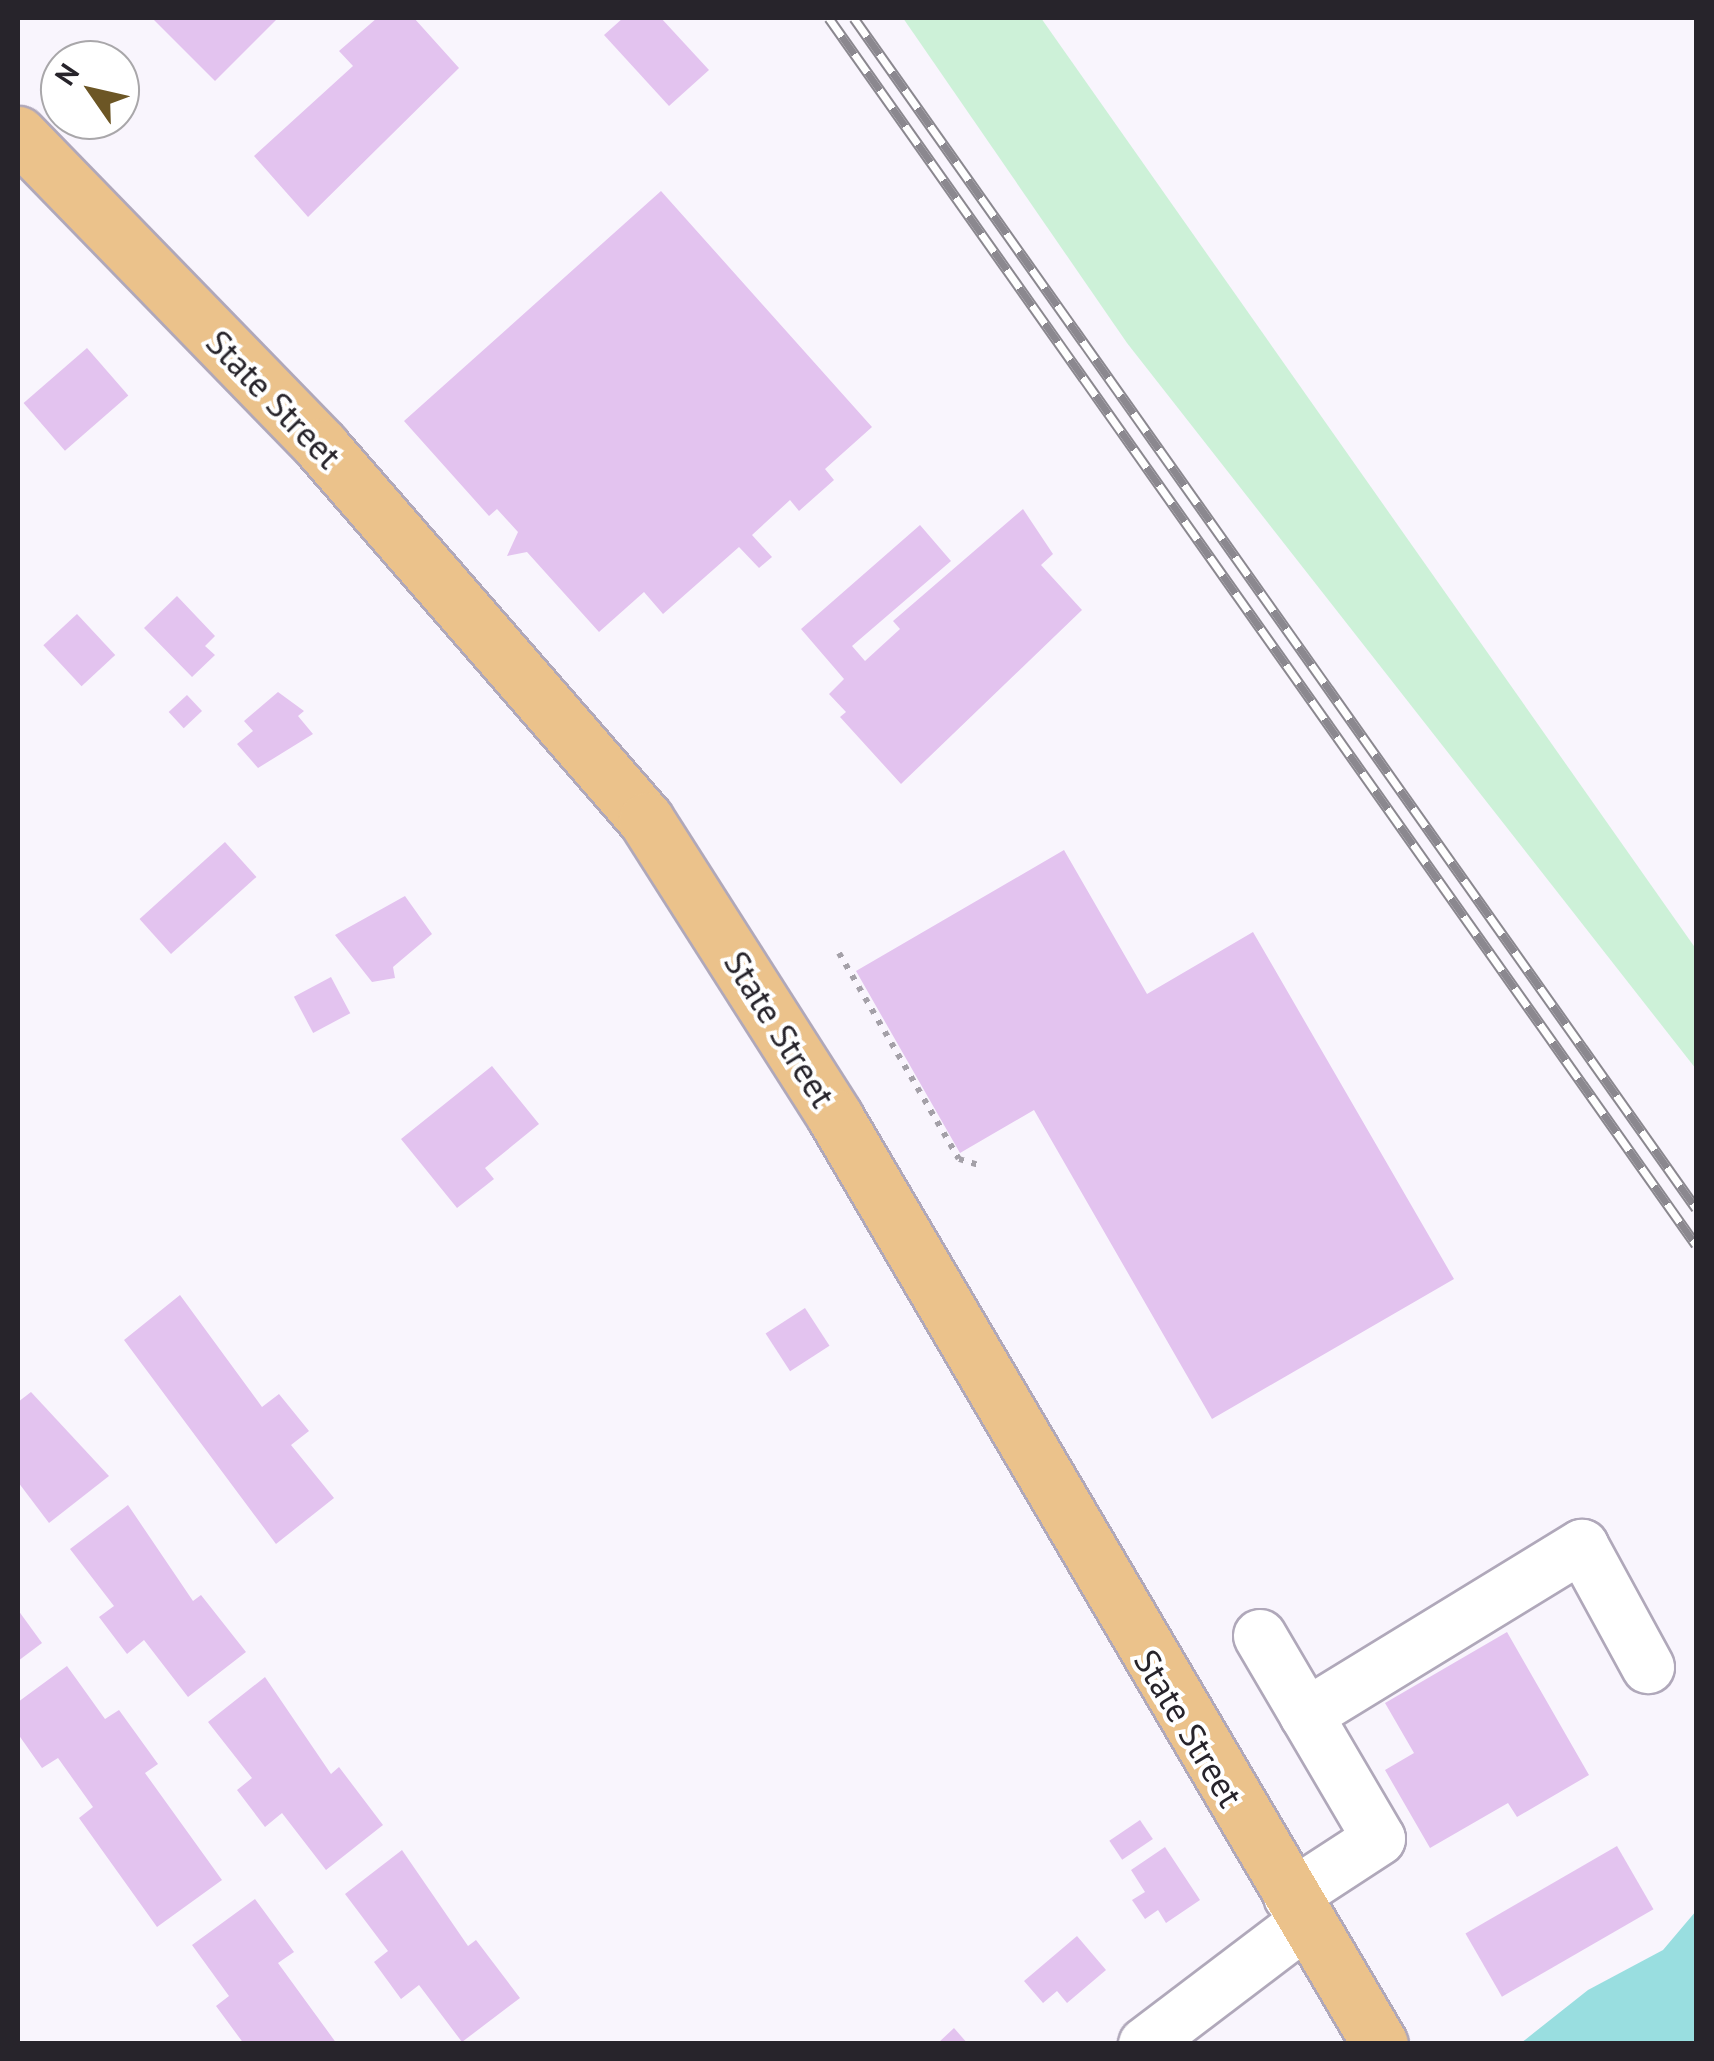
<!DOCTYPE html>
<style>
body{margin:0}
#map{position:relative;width:1714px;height:2061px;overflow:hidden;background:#f9f5fd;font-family:"PT Sans",sans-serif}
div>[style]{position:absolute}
.green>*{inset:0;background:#cdf1d8}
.water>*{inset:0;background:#99dee0}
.building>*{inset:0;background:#e3c3ef;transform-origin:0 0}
.path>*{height:6px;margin-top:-3px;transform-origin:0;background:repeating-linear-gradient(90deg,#a4a0a8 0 5px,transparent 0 13px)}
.roads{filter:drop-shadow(2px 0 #b0a8ba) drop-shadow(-2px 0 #b0a8ba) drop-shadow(0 2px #b0a8ba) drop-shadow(0 -2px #b0a8ba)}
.minor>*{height:52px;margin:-26px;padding:0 26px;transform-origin:26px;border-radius:26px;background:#fff}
.major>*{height:55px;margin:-27.5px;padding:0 27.5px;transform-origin:27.5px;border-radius:27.5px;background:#ebc28b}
.rail>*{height:11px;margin-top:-5.5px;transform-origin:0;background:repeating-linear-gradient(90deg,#fff 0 22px,#8b888f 0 44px);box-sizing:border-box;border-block:2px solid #8b888f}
span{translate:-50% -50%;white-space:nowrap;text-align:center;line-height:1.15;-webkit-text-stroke:8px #fff;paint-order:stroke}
.street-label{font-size:35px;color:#27242b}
.frame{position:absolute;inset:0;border:20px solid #27242b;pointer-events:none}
.north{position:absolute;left:40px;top:40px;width:100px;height:100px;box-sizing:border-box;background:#fff;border:2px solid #a9a7aa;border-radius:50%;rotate:304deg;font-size:28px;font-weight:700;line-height:40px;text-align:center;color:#27242b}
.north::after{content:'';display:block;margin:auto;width:35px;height:45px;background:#6c5625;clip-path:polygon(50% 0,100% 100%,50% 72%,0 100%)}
</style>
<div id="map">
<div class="green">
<i style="clip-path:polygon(903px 18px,1041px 18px,1696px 949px,1696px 1069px,1127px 343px)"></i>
</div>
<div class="water">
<i style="clip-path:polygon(1696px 1911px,1696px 2043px,1521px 2043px,1588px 1990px,1663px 1950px)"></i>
</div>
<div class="building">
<i style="clip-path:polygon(152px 18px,278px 18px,215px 81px)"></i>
<i style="clip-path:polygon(377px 18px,414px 18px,459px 68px,308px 217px,254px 156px,353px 66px,339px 51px)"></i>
<i style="clip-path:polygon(623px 18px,661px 18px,709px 70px,669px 106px,604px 35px)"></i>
<i style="clip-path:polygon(661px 191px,872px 427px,825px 469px,834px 480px,799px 511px,790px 500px,752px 535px,772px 557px,759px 568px,739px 547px,663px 614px,644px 592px,599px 632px,527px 552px,507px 556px,518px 532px,497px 509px,489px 516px,404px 421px)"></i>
<i style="left:87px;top:348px;width:63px;height:84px;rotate:49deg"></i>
<i style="clip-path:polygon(1023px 509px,1053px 554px,1041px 565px,1082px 610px,901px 784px,840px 717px,846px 712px,829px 694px,844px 679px,801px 629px,920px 525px,951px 561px,852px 646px,865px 661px,900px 629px,893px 621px)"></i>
<i style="clip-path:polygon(177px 596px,215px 636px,205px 646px,215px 655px,192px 677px,144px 628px)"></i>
<i style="left:77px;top:614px;width:56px;height:46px;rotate:47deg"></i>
<i style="clip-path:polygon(278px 692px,304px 711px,298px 716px,313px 734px,258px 768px,237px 744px,253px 731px,244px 721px)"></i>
<i style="left:187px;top:695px;width:22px;height:25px;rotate:47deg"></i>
<i style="left:225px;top:842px;width:47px;height:115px;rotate:48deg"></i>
<i style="clip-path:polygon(1064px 850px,1147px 994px,1253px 932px,1454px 1279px,1212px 1419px,1034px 1110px,960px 1153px,856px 971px)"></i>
<i style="clip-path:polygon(405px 896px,432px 934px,393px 967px,395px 978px,372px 982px,335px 935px)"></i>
<i style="left:331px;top:977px;width:41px;height:42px;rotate:62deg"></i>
<i style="clip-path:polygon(492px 1066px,539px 1124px,485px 1168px,494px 1179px,457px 1208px,401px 1139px)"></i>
<i style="clip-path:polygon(180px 1295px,262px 1407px,279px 1394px,309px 1431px,291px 1445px,334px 1498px,276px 1544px,124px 1340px)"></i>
<i style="left:805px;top:1308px;width:45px;height:47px;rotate:57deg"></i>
<i style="clip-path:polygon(31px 1392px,109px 1476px,49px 1523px,18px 1482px,18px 1402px)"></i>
<i style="clip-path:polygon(128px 1505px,193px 1601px,201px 1595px,246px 1652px,188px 1697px,144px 1640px,127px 1654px,99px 1617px,114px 1606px,70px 1549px)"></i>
<i style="clip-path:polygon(18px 1610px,42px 1643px,18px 1661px)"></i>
<i style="clip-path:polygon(1507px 1632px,1589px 1775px,1517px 1817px,1508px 1803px,1430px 1848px,1385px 1770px,1414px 1753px,1385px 1703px)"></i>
<i style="clip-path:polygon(67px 1666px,105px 1719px,119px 1710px,158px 1764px,145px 1773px,222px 1880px,157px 1927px,79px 1818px,93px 1807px,58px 1758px,42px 1768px,18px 1734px,18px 1702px)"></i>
<i style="clip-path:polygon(265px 1677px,331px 1774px,339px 1767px,383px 1825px,326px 1870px,282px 1813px,265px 1827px,237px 1790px,252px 1778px,208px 1722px)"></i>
<i style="left:1140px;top:1820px;width:23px;height:37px;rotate:56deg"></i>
<i style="left:1617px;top:1846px;width:73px;height:175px;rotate:60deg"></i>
<i style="clip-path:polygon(1165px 1847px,1200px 1900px,1166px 1923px,1158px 1910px,1145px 1919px,1132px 1900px,1145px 1892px,1131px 1870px)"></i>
<i style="clip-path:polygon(402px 1850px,468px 1946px,476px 1940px,520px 1998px,462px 2042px,419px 1985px,401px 1999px,374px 1962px,388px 1951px,345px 1894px)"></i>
<i style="clip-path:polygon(255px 1899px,294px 1952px,278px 1963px,337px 2044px,244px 2044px,216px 2006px,229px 1996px,192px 1945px)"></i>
<i style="clip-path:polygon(1077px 1936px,1106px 1970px,1067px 2003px,1057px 1991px,1043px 2003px,1024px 1981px)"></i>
<i style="clip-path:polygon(954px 2028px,968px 2044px,937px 2044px)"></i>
</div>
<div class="path">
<i style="left:839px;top:953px;width:238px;rotate:59.8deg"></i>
<i style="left:959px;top:1159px;width:21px;rotate:17deg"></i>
</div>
<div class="roads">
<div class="minor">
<i style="left:1260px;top:1636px;width:235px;rotate:59.6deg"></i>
<i style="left:1379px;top:1839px;width:106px;rotate:146.9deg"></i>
<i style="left:1306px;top:1715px;width:324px;rotate:-31.5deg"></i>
<i style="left:1582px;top:1546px;width:138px;rotate:61.4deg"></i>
<i style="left:1145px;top:2044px;width:202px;rotate:-37.2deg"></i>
</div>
<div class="major">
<i style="left:18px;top:134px;width:435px;rotate:45.8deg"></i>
<i style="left:321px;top:446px;width:495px;rotate:49deg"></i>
<i style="left:646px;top:820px;width:352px;rotate:57.5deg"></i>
<i style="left:835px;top:1117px;width:1075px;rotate:59.55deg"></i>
</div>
</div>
<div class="rail">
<i style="left:829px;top:18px;width:1502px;rotate:54.75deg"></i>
<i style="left:854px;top:18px;width:1458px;rotate:54.72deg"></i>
</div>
<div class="street-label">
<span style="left:274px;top:399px;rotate:46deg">State Street</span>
<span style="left:780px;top:1029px;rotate:58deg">State Street</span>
<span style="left:1189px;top:1728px;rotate:59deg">State Street</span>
</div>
<div class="frame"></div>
<div class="north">N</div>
</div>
